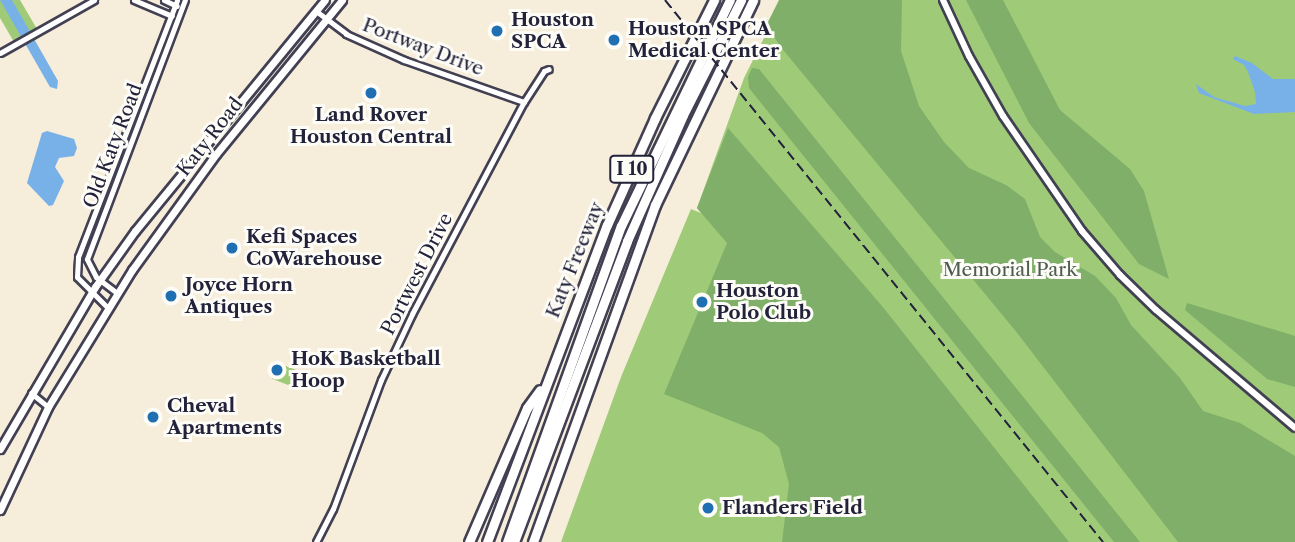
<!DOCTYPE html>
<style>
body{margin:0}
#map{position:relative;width:1295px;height:542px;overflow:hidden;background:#f6edda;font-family:"Libre Caslon Text",serif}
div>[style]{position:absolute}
.green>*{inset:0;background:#9fcb78;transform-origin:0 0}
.forest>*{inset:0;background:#7faf68}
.water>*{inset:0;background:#78b0e8}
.roads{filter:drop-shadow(2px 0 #424053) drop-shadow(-2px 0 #424053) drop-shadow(0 2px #424053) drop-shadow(0 -2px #424053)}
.minor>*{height:5px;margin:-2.5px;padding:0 2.5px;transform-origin:2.5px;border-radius:2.5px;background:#fff}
.tertiary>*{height:6px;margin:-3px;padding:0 3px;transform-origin:3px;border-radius:3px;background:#fff}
.secondary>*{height:7px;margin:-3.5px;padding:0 3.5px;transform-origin:3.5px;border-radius:3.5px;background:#fff}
.motorway>*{height:9px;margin:-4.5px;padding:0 4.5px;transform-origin:4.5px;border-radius:4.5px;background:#fff}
.rail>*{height:2px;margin-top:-1px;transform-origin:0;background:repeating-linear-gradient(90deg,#22223b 0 10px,transparent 0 15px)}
.dots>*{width:19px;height:19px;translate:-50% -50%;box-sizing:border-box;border:4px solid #fdfcf7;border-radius:50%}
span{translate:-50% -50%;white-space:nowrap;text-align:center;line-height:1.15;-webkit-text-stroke:6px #fdfcf7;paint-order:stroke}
.shield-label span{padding:2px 5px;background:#fdfcf7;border:2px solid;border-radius:5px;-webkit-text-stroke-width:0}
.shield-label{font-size:18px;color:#22223b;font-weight:700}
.poi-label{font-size:19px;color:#22223b;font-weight:700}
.left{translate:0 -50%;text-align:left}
.street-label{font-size:19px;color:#22223b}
.park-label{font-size:19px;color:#4e5d50}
</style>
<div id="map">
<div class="green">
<i style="clip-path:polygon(0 0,20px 0,37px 29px,14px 42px,0 18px)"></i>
<i style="clip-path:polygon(783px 0,1295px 0,1295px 542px,561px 542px,621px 377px,691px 209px,701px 213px,697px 208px,744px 78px)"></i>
<i style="left:278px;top:363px;width:30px;height:17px;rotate:21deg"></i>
</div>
<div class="forest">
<i style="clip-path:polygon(779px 0,902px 0,901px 51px,919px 106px,944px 142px,969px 168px,1006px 185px,1025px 199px,1040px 237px,1055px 252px,1095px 276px,1116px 298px,1131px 325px,1180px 378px,1203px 411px,1240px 423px,1295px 456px,1295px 542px,1178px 542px,1014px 329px,784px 51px,766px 26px)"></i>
<i style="clip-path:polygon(966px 0,1003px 0,1060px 110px,1130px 169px,1144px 191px,1169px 279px,1139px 264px,1029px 123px)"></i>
<i style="clip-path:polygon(752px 68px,759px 69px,1140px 542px,1114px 542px,749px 88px,748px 77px)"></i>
<i style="clip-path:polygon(728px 128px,882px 306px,1069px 542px,782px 542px,789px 484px,779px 447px,762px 433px,664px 394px,727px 243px,697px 208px)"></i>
<i style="clip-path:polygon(1187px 303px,1295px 336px,1295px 387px,1267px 379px,1185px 310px)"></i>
</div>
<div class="water">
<i style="clip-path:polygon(0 0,12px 0,58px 81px,57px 89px,50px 87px)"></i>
<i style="clip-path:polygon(1235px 56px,1252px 63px,1273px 79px,1295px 79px,1295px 112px,1254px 114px,1199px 93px,1196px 84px,1214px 97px,1245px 106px,1256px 104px,1255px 92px,1248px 72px,1244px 65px,1233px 59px)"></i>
<i style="clip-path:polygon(47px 131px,74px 139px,77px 148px,74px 156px,59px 158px,55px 167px,64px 181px,53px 205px,49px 206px,27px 183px,42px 133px)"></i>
</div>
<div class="roads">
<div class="minor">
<i style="left:134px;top:0;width:41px;rotate:22.8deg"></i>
<i style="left:164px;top:0;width:14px;rotate:25deg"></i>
<i style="left:316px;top:11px;width:38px;rotate:37deg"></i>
<i style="left:346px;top:34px;width:64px;rotate:24.1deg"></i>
<i style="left:404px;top:60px;width:127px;rotate:19.3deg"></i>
<i style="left:0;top:53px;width:108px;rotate:-29.4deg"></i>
<i style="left:117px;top:293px;width:26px;rotate:-143deg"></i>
<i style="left:96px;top:277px;width:20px;rotate:-117deg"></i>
<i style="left:87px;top:259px;width:277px;rotate:-69.3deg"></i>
<i style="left:107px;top:307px;width:42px;rotate:-135deg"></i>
<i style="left:77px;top:277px;width:20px;rotate:-87deg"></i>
<i style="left:78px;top:257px;width:275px;rotate:-68.9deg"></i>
<i style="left:31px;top:393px;width:22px;rotate:39deg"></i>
<i style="left:316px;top:542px;width:37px;rotate:-63deg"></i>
<i style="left:333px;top:509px;width:138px;rotate:-69.6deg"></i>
<i style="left:381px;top:380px;width:73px;rotate:-64.8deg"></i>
<i style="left:412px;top:314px;width:240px;rotate:-62.2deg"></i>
<i style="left:524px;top:102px;width:37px;rotate:-57deg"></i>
<i style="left:544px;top:71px;width:5px;rotate:-22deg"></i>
</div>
<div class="tertiary">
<i style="left:943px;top:0;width:62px;rotate:65.1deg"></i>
<i style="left:969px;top:56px;width:69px;rotate:60.5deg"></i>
<i style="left:1003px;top:116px;width:140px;rotate:55.5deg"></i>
<i style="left:1082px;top:231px;width:58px;rotate:49.2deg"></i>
<i style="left:1120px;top:275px;width:50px;rotate:44.2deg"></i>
<i style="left:1156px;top:310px;width:182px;rotate:40.3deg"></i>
</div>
<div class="secondary">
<i style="left:0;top:449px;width:188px;rotate:-59.6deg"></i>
<i style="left:95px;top:287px;width:69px;rotate:-54.5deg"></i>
<i style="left:135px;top:231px;width:299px;rotate:-50.6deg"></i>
<i style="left:0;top:510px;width:114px;rotate:-65deg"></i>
<i style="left:48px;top:407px;width:161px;rotate:-58.5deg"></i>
<i style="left:132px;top:270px;width:143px;rotate:-54.1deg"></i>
<i style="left:216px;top:154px;width:199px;rotate:-50.7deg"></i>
</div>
<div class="motorway">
<i style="left:469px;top:542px;width:146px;rotate:-66.6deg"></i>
<i style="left:527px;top:408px;width:22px;rotate:-54deg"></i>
<i style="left:487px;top:542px;width:339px;rotate:-69.3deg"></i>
<i style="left:607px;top:225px;width:117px;rotate:-65.8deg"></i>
<i style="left:655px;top:118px;width:132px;rotate:-63.4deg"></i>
<i style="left:507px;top:542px;width:336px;rotate:-70.2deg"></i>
<i style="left:621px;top:226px;width:251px;rotate:-64.3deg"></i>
<i style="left:514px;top:542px;width:322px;rotate:-69.4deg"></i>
<i style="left:627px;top:241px;width:138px;rotate:-66deg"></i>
<i style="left:683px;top:115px;width:129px;rotate:-63.2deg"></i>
<i style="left:533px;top:542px;width:358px;rotate:-70.1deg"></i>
<i style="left:655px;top:205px;width:227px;rotate:-64.4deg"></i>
</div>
</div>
<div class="rail">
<i style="left:665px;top:0;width:697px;rotate:51.06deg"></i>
</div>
<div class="dots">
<i style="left:497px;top:31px;background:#1f6fb2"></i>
<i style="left:614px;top:40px;background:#1f6fb2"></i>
<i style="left:371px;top:93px;background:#1f6fb2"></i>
<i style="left:232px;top:248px;background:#1f6fb2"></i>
<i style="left:171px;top:296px;background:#1f6fb2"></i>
<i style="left:702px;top:302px;background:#1f6fb2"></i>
<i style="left:277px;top:370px;background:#1f6fb2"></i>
<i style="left:153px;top:417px;background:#1f6fb2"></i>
<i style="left:708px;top:508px;background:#1f6fb2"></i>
</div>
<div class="shield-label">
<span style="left:632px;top:169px">I 10</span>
</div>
<div class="poi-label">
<span class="left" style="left:511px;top:31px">Houston<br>SPCA</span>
<span class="left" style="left:628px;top:40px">Houston SPCA<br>Medical Center</span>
<span style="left:371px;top:126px">Land Rover<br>Houston Central</span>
<span class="left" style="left:246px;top:248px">Kefi Spaces<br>CoWarehouse</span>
<span class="left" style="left:185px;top:296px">Joyce Horn<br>Antiques</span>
<span class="left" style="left:716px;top:302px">Houston<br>Polo Club</span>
<span class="left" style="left:291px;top:370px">HoK Basketball<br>Hoop</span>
<span class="left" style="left:167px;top:417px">Cheval<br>Apartments</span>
<span class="left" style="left:722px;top:508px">Flanders Field</span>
</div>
<div class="street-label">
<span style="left:423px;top:47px;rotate:21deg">Portway Drive</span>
<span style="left:210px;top:137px;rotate:-52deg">Katy Road</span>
<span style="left:113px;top:146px;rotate:-69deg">Old Katy Road</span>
<span style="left:575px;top:260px;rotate:-68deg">Katy Freeway</span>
<span style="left:417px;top:274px;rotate:-63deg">Portwest Drive</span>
</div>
<div class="park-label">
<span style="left:1010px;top:270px">Memorial Park</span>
</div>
</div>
